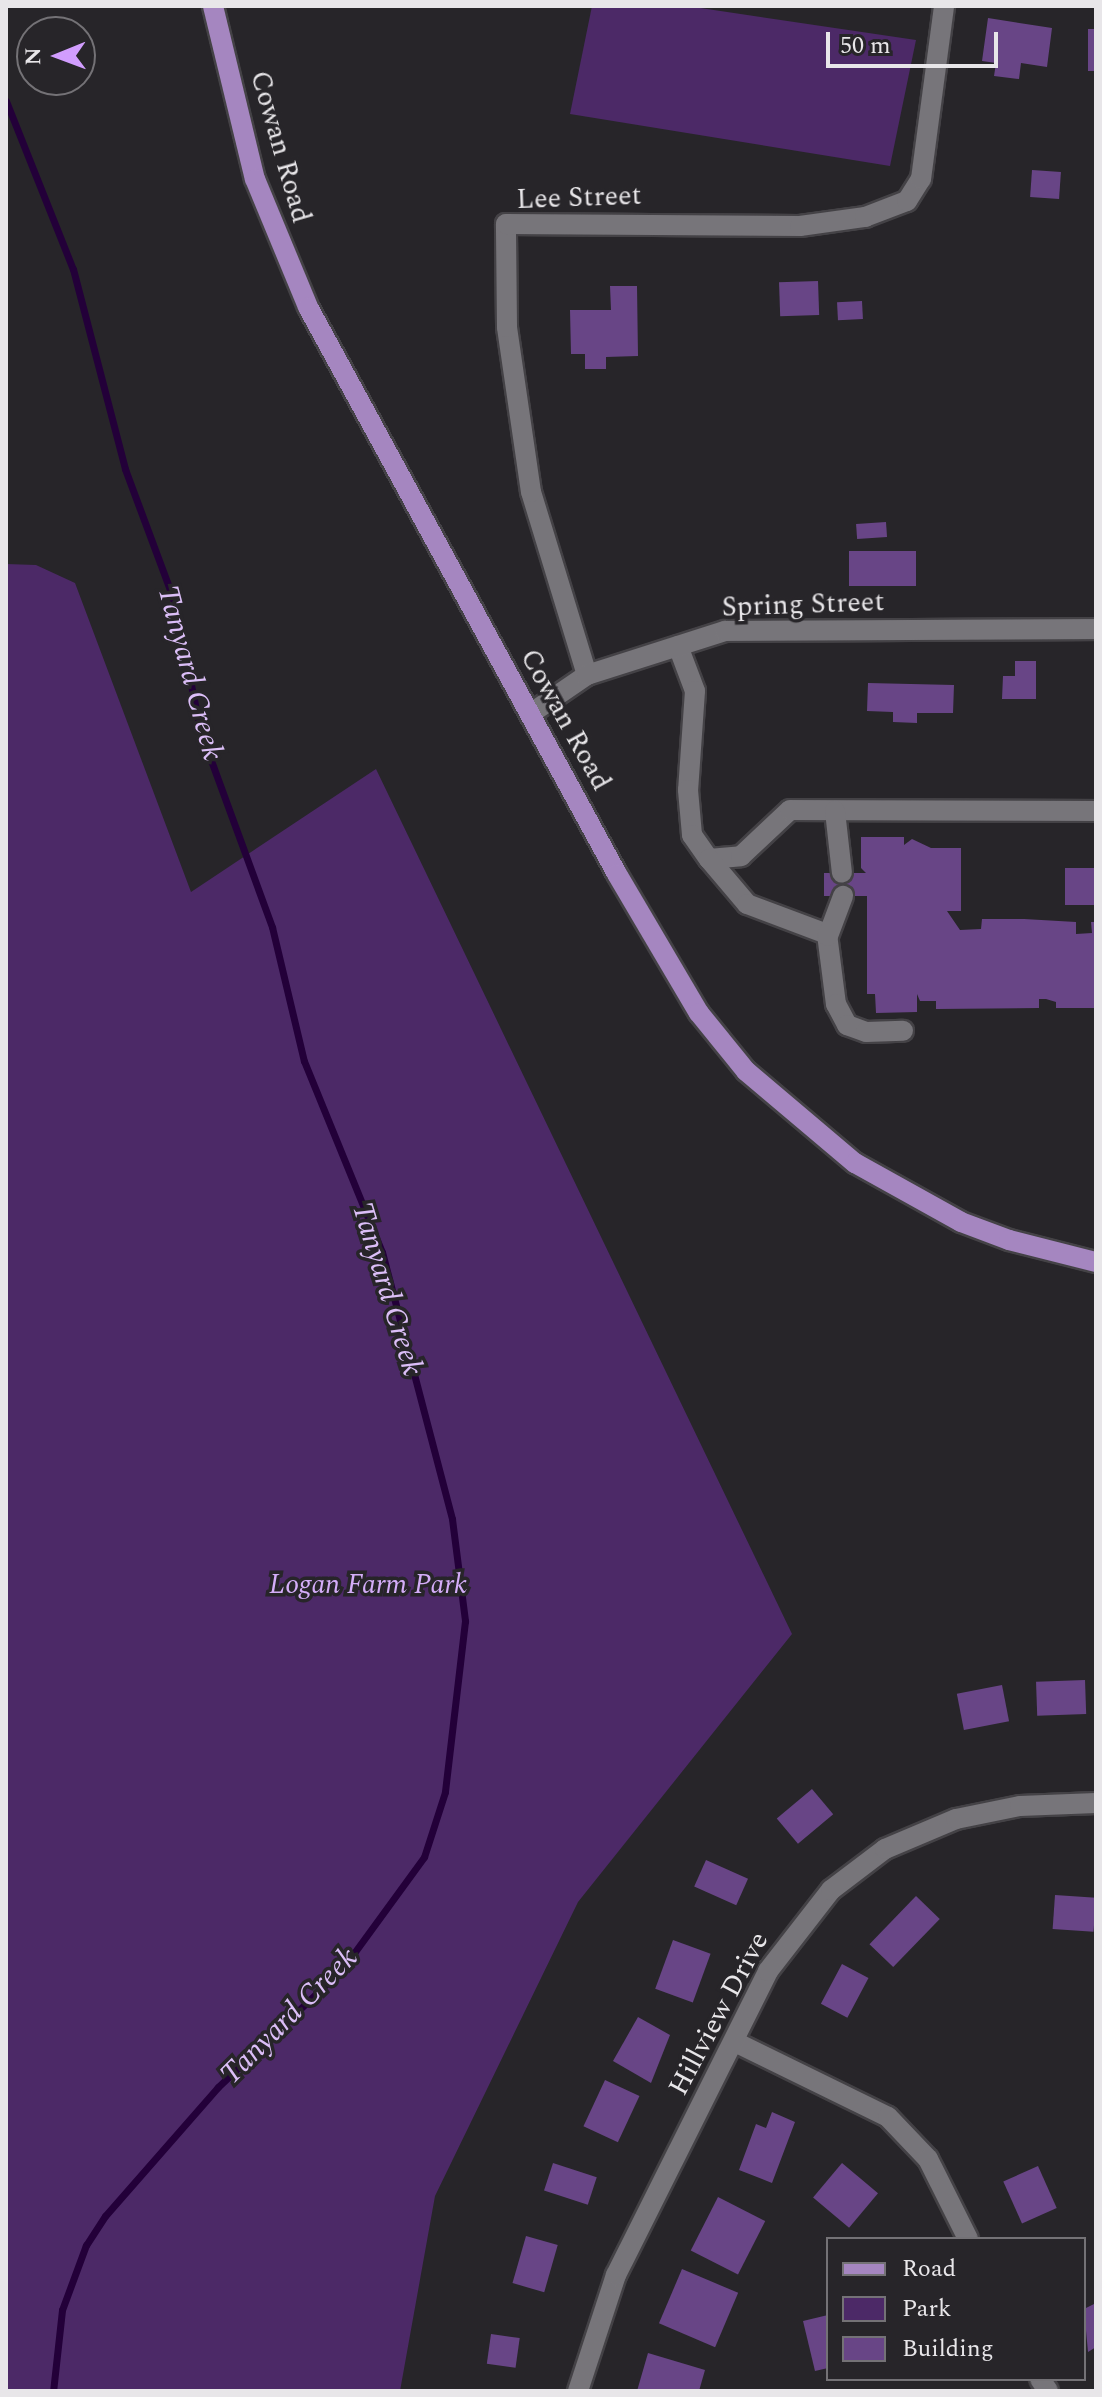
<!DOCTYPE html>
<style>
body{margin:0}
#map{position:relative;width:1102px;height:2397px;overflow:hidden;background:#272529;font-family:Spectral,serif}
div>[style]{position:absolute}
.green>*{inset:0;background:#4c2967}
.stream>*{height:7px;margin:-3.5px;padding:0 3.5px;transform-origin:3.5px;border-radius:3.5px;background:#230039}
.building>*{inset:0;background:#684586;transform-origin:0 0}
.roads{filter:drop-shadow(2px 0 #444246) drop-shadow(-2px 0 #444246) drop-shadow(0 2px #444246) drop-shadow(0 -2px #444246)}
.minor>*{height:20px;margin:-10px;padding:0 10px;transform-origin:10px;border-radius:10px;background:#77757a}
.major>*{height:20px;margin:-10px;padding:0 10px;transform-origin:10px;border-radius:10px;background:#a586c0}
span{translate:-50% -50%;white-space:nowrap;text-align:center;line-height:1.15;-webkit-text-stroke:7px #272529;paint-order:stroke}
.street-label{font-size:28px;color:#e8e6e9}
.park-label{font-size:28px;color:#d4adf8;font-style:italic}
.water-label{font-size:30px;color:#dbbef7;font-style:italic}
.frame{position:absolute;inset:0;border:8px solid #e8e6e9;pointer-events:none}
.legend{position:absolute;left:826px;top:2237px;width:260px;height:144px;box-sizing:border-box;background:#272529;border:2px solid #747276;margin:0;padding:10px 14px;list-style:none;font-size:24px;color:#e8e6e9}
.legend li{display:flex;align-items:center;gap:16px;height:40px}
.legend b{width:40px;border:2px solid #747276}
.north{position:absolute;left:16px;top:16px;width:80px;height:80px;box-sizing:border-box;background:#272529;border:2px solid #747276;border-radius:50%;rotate:269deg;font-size:22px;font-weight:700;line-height:32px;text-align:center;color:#e8e6e9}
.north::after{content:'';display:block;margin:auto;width:28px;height:36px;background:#d19dfe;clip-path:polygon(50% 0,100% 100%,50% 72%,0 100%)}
.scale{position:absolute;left:826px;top:32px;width:172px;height:36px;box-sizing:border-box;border:4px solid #e8e6e9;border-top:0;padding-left:10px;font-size:24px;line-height:28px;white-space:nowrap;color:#e8e6e9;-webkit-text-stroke:6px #272529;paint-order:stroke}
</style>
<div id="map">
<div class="green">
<i style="clip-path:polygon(592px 6px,687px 6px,916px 40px,890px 166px,570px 114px)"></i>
<i style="clip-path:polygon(6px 564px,36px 565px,75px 583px,191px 892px,376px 769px,792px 1634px,578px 1902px,435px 2196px,400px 2391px,6px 2391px)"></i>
</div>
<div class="stream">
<i style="left:6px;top:101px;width:181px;rotate:68.3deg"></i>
<i style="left:73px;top:269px;width:207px;rotate:75.4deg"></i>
<i style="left:125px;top:469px;width:138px;rotate:69.6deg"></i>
<i style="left:173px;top:598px;width:138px;rotate:78.3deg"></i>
<i style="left:201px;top:733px;width:207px;rotate:69.9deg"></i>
<i style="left:272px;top:927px;width:138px;rotate:76.6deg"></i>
<i style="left:304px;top:1061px;width:206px;rotate:67.8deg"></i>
<i style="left:382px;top:1252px;width:276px;rotate:75.3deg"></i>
<i style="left:452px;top:1519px;width:103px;rotate:82.7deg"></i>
<i style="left:465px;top:1621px;width:172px;rotate:96.7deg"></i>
<i style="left:445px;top:1792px;width:68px;rotate:107.9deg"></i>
<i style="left:424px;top:1857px;width:137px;rotate:126.1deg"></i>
<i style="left:343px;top:1968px;width:173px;rotate:136.4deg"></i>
<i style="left:218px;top:2087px;width:171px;rotate:131.2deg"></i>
<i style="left:105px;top:2216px;width:35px;rotate:123deg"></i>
<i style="left:86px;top:2245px;width:69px;rotate:110.3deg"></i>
<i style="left:62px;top:2310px;width:81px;rotate:96.3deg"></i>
</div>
<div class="building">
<i style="clip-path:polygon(988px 18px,1052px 28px,1047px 67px,1021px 63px,1019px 79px,994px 76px,996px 63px,982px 61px)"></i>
<i style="left:1088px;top:29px;width:8px;height:42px"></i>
<i style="left:1032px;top:170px;width:29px;height:27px;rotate:4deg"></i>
<i style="left:818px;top:281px;width:34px;height:39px;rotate:88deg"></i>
<i style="clip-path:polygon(610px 286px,637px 286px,638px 356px,606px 357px,606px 369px,585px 369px,585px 354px,571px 354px,570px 310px,611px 310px)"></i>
<i style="left:862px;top:301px;width:18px;height:25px;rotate:87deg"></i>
<i style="left:886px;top:522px;width:15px;height:30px;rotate:86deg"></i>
<i style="left:916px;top:551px;width:35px;height:67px;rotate:90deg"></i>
<i style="clip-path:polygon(1015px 661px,1036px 661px,1036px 699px,1002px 699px,1003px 676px,1015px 676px)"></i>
<i style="clip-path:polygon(868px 683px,954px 685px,953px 713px,917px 713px,917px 723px,893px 722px,893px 712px,867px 711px)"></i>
<i style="clip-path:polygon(861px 837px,904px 837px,904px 845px,912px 839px,931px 848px,961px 848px,961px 911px,947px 911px,960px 930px,981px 929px,982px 919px,1024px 919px,1076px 922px,1076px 934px,1092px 933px,1091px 922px,1096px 922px,1096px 1008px,1056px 1008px,1056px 1002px,1046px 999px,1039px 999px,1039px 1008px,936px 1009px,936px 1001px,920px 1001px,917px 994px,917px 1012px,876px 1013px,875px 994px,867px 994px,867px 896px,824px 896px,824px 873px,866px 873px,861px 868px)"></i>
<i style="left:1065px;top:868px;width:31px;height:37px"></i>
<i style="left:1085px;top:1680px;width:34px;height:49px;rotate:88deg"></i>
<i style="left:1002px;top:1685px;width:37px;height:46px;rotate:79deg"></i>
<i style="left:812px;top:1789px;width:33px;height:46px;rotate:50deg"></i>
<i style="left:706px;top:1860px;width:46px;height:29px;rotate:24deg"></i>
<i style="left:1055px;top:1895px;width:41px;height:34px;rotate:4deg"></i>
<i style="left:916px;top:1896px;width:33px;height:67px;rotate:44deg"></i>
<i style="left:673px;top:1940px;width:40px;height:52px;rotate:20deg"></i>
<i style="left:842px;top:1964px;width:30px;height:45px;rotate:28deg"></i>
<i style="clip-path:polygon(638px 2017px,670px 2035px,651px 2083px,613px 2061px)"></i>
<i style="left:605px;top:2080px;width:38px;height:51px;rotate:25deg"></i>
<i style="clip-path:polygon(772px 2112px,795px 2122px,772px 2183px,739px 2170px,756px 2124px,766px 2128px)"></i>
<i style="left:553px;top:2163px;width:46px;height:29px;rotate:18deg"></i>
<i style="left:842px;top:2163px;width:47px;height:45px;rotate:40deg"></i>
<i style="left:1038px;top:2166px;width:46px;height:38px;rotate:66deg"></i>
<i style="left:718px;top:2197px;width:53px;height:60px;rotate:27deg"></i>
<i style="left:526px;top:2236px;width:33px;height:49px;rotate:16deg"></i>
<i style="left:682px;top:2269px;width:61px;height:59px;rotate:23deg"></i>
<i style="clip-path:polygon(1096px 2303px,1096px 2347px,1088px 2352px,1084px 2309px)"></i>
<i style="clip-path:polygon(828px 2315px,828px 2368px,815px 2371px,803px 2321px)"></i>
<i style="left:491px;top:2334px;width:29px;height:30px;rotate:8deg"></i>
<i style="clip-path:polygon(648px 2353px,705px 2370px,699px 2391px,637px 2391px)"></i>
</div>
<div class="roads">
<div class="minor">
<i style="left:678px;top:646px;width:48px;rotate:69.3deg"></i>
<i style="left:695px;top:691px;width:99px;rotate:94deg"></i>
<i style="left:688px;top:790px;width:45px;rotate:84.9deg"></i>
<i style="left:692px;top:835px;width:29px;rotate:55deg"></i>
<i style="left:709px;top:859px;width:32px;rotate:-5deg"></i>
<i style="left:741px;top:856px;width:67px;rotate:-43.2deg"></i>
<i style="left:790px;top:810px;width:306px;rotate:0.2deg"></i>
<i style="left:587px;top:675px;width:191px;rotate:-107deg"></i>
<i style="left:531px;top:492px;width:167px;rotate:-98.3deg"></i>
<i style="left:507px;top:327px;width:103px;rotate:-90.6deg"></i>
<i style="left:506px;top:224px;width:294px;rotate:0.4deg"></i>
<i style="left:800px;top:226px;width:66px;rotate:-7.9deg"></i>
<i style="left:865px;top:217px;width:45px;rotate:-20.9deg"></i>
<i style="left:907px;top:201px;width:26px;rotate:-58deg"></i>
<i style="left:921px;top:179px;width:175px;rotate:-82.4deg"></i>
<i style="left:530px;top:714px;width:69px;rotate:-34.4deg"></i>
<i style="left:587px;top:675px;width:145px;rotate:-17.7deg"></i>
<i style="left:725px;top:631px;width:371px;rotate:-0.3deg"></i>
<i style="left:835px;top:811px;width:62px;rotate:83.6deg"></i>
<i style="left:709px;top:859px;width:59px;rotate:49.8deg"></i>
<i style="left:747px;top:904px;width:85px;rotate:20.6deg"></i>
<i style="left:827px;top:934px;width:71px;rotate:82.7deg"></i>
<i style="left:836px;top:1004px;width:24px;rotate:62deg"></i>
<i style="left:847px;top:1025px;width:20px;rotate:20deg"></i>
<i style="left:866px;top:1032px;width:37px;rotate:-2deg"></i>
<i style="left:828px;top:936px;width:43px;rotate:-69.4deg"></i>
<i style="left:735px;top:2042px;width:170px;rotate:26.1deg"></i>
<i style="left:888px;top:2117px;width:58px;rotate:46.4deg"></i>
<i style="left:928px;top:2159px;width:89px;rotate:63.4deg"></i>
<i style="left:1040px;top:2379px;width:14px;rotate:56deg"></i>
<i style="left:578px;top:2391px;width:122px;rotate:-71.9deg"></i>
<i style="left:616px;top:2275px;width:340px;rotate:-63.4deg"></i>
<i style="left:768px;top:1971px;width:103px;rotate:-52.1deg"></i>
<i style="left:831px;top:1890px;width:68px;rotate:-37.2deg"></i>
<i style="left:885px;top:1849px;width:77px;rotate:-22.9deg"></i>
<i style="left:956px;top:1819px;width:65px;rotate:-11.5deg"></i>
<i style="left:1020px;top:1806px;width:76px;rotate:-2.3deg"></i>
</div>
<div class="major">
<i style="left:213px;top:6px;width:178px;rotate:76.4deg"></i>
<i style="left:255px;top:179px;width:139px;rotate:67.5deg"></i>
<i style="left:308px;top:307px;width:646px;rotate:61.41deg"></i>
<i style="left:617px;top:874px;width:161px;rotate:59.5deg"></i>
<i style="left:699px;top:1013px;width:75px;rotate:51deg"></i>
<i style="left:746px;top:1071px;width:143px;rotate:40.2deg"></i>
<i style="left:855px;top:1163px;width:121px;rotate:29.1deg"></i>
<i style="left:961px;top:1222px;width:51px;rotate:20.6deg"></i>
<i style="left:1009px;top:1240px;width:90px;rotate:14.2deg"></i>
</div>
</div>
<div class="street-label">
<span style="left:280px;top:147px;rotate:74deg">Cowan Road</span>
<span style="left:579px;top:198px;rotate:-2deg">Lee Street</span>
<span style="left:803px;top:605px;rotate:-2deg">Spring Street</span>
<span style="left:565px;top:720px;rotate:61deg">Cowan Road</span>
<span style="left:719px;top:2014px;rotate:-62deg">Hillview Drive</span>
</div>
<div class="park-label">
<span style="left:368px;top:1585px">Logan Farm Park</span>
</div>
<div class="water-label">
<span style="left:190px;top:673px;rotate:75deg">Tanyard Creek</span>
<span style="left:387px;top:1289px;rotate:73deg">Tanyard Creek</span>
<span style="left:289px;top:2016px;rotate:-45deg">Tanyard Creek</span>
</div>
<div class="frame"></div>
<ul class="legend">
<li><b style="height:10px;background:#a586c0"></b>Road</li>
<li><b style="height:22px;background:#4c2967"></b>Park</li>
<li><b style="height:22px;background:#684586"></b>Building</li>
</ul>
<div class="north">N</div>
<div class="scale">50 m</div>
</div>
